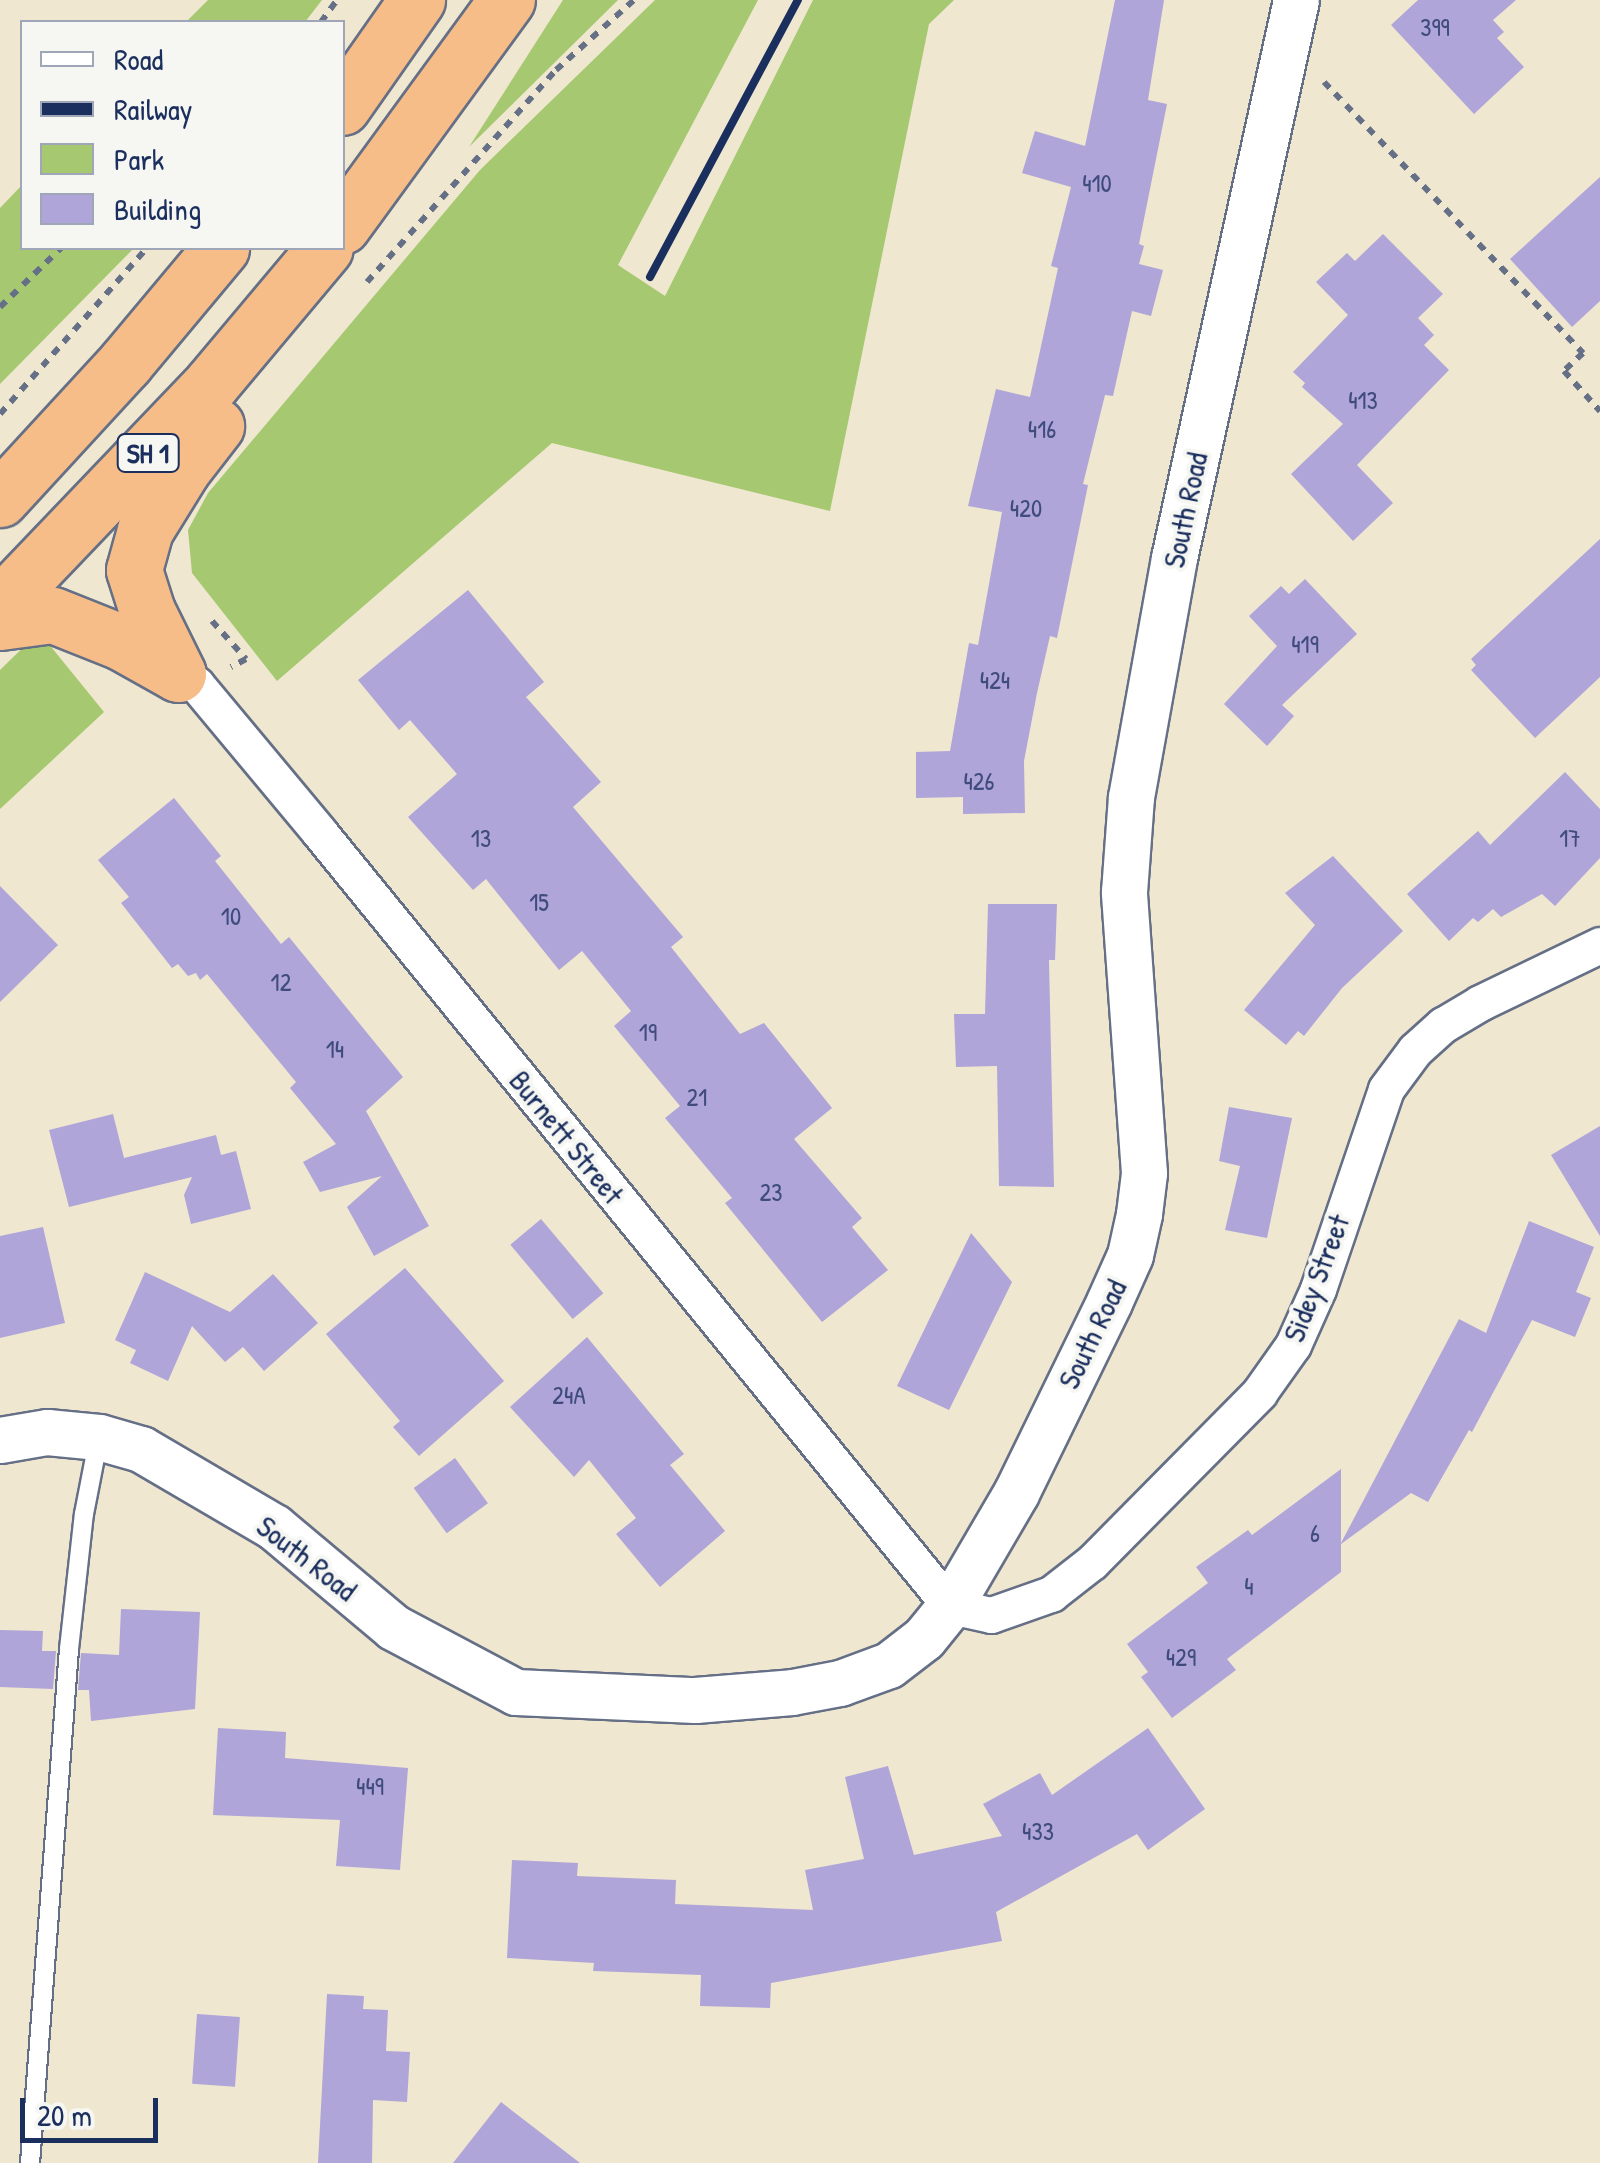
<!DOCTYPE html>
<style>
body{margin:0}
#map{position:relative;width:1600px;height:2163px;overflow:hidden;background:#efe7cf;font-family:"Patrick Hand",sans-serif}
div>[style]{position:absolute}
.green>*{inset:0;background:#a5c871}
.building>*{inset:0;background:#afa5d9;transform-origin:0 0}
.path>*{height:6px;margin-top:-3px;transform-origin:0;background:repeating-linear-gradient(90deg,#656f86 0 8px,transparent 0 16px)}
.roads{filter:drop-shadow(2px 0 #656f86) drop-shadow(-2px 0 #656f86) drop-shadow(0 2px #656f86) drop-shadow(0 -2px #656f86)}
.service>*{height:18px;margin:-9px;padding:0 9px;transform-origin:9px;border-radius:9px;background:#fff}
.minor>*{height:35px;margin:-17.5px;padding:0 17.5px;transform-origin:17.5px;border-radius:17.5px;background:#fff}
.tertiary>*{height:45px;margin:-22.5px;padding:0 22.5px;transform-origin:22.5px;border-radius:22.5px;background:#fff}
.trunk>*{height:55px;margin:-27.5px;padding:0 27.5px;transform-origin:27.5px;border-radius:27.5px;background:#f7bd88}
.rail>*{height:8px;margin:-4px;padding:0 4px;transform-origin:4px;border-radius:4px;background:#1b2f5e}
span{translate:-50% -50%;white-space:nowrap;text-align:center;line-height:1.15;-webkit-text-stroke:8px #f6f6f2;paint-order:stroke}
.number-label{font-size:25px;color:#404c7d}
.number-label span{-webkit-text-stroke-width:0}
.shield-label span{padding:2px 8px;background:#f6f6f2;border:2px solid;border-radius:8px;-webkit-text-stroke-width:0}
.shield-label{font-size:28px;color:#1b2f5e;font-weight:700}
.street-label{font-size:30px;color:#1b2f5e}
.legend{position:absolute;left:20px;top:20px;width:325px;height:230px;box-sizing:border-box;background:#f6f6f2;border:2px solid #9ea6b7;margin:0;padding:12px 18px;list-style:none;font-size:30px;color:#1b2f5e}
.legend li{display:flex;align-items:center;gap:20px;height:50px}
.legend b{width:50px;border:2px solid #9ea6b7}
.scale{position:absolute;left:20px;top:2098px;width:138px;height:45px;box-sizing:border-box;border:5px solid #1b2f5e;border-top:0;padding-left:12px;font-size:30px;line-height:35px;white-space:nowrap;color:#1b2f5e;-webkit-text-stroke:8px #f6f6f2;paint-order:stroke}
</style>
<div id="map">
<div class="green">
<i style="clip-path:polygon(208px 0,322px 0,305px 22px,186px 22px)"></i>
<i style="clip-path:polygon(563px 0,618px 0,469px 147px)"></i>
<i style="clip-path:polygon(655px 0,758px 0,618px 265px,665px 296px,813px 0,954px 0,929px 24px,830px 511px,552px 443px,277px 681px,192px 573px,188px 530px,208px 493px,480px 170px)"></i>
<i style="clip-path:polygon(22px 185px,22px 248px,134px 248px,0 384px,0 208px)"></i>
<i style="clip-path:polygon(39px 632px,104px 712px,0 809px,0 670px)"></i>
</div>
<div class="building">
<i style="clip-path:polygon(1115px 0,1164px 0,1148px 100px,1167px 104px,1139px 244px,1144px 246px,1139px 264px,1163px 270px,1151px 316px,1132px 311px,1113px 396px,1105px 395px,1083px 484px,1088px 485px,1057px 638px,1050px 636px,1037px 693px,1024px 761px,1025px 813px,963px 814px,963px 797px,916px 798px,916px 752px,950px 751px,969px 643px,978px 645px,1002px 512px,968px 506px,996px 389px,1030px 397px,1058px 268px,1051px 266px,1071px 187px,1022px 173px,1035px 131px,1085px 146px)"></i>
<i style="clip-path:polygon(1418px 0,1516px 0,1493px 20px,1504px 32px,1497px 38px,1524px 67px,1474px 114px,1391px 25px)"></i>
<i style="clip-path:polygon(1600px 177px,1600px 301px,1572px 327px,1510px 259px)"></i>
<i style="clip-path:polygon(1383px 234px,1443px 294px,1418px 318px,1434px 335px,1424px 345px,1449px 370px,1357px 465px,1393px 503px,1353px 541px,1291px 474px,1343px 424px,1302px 387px,1305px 383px,1293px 372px,1348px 315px,1316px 282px,1347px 253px,1355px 261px)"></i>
<i style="clip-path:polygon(1600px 539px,1600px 677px,1535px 738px,1471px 670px,1476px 665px,1471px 659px)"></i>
<i style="clip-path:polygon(1305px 579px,1357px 634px,1282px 705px,1294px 716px,1267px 746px,1224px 704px,1277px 646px,1249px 616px,1281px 586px,1289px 594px)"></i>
<i style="clip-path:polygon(468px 590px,544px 682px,526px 697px,601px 782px,573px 807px,683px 937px,671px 947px,740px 1034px,764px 1023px,832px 1108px,794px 1139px,862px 1218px,852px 1227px,888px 1270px,822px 1322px,725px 1203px,732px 1198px,665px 1118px,680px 1106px,614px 1026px,631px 1011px,582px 951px,559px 970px,486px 879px,473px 890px,408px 817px,457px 774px,410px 720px,399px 730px,358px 680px)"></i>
<i style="clip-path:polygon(1565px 772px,1600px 809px,1600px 858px,1555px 906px,1542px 894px,1501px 917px,1493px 909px,1478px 922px,1473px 918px,1449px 941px,1407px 894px,1478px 831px,1490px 845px)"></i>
<i style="clip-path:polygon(174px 798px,221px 856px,215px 861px,281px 944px,289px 937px,403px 1077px,366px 1111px,429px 1226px,374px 1256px,347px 1207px,382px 1176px,320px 1192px,303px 1162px,336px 1144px,290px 1088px,296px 1082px,207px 974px,200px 980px,196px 973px,188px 976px,178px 964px,172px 968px,121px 903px,129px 897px,98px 860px)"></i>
<i style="clip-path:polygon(1333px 856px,1403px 931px,1342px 988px,1304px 1036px,1298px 1031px,1286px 1045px,1244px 1010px,1315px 925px,1285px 893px)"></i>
<i style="clip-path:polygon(0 886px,58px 945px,0 1002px)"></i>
<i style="clip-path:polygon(988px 904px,1057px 904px,1055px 960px,1049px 960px,1054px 1187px,999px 1186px,997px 1066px,956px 1067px,954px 1014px,985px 1014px)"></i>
<i style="clip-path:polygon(1229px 1107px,1292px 1118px,1267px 1238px,1225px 1230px,1240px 1166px,1219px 1161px)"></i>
<i style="clip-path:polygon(113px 1114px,124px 1158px,216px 1135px,221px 1155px,236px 1151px,251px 1209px,191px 1224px,184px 1195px,192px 1177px,69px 1207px,49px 1130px)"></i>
<i style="clip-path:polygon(1600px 1126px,1600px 1236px,1551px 1155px)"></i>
<i style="left:541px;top:1219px;width:97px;height:40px;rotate:50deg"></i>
<i style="clip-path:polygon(1529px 1221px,1594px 1247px,1576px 1292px,1591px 1298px,1575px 1337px,1532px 1320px,1472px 1432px,1469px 1430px,1428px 1502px,1411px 1493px,1341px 1544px,1341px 1572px,1227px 1659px,1236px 1670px,1172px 1718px,1141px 1677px,1148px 1672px,1127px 1644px,1208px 1583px,1196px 1567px,1248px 1530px,1252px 1535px,1341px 1469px,1341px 1543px,1459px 1319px,1486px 1333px)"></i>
<i style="clip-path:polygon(43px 1227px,65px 1323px,0 1338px,0 1236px)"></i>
<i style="clip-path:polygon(971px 1233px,1012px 1282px,949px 1410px,897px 1386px)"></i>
<i style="clip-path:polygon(405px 1268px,504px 1381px,419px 1456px,393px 1427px,400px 1421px,326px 1334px)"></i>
<i style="clip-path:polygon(145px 1272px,230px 1312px,273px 1274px,318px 1323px,264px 1371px,243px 1347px,225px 1362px,192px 1326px,168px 1381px,130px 1363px,136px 1350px,115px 1340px)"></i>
<i style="clip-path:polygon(587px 1337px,684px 1454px,670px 1465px,725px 1531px,660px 1587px,616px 1534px,636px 1518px,589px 1460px,574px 1477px,510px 1407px)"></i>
<i style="left:455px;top:1458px;width:56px;height:51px;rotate:54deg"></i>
<i style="clip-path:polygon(121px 1609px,200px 1612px,195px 1709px,91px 1721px,89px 1690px,78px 1690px,81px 1653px,119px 1655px)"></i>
<i style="clip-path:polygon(0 1630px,43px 1631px,42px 1651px,56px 1651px,53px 1689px,0 1687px)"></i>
<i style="clip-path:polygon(218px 1728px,286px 1732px,285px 1758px,408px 1768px,400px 1870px,336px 1866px,340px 1820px,213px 1815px)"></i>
<i style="clip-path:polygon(1148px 1728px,1205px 1809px,1148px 1850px,1137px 1834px,996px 1912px,1002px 1941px,771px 1983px,770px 2008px,700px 2006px,701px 1975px,593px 1971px,594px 1963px,507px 1958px,512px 1860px,578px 1863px,577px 1876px,676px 1880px,675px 1904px,813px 1910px,805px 1870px,864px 1859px,845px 1777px,888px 1766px,914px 1855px,1002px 1836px,983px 1804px,1040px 1773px,1052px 1795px)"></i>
<i style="clip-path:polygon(327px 1994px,364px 1996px,363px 2009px,388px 2010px,386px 2051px,410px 2052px,407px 2102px,373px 2100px,372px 2163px,318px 2163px)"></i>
<i style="left:197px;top:2014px;width:43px;height:70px;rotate:4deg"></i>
<i style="clip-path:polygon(501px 2102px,580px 2163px,453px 2163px)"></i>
</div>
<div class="path">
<i style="left:321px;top:22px;width:27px;rotate:-54deg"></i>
<i style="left:1324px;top:82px;width:375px;rotate:46.3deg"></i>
<i style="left:1583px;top:353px;width:26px;rotate:137deg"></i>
<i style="left:1564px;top:371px;width:54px;rotate:48deg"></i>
<i style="left:367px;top:282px;width:284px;rotate:-48.3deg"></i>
<i style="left:556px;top:70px;width:105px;rotate:-41.9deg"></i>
<i style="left:0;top:307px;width:85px;rotate:-44deg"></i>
<i style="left:0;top:414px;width:222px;rotate:-48.5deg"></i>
<i style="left:212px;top:621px;width:51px;rotate:48.2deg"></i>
<i style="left:246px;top:659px;width:17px;rotate:152deg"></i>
</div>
<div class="roads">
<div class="service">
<i style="left:30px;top:2163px;width:515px;rotate:-85.66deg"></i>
<i style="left:69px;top:1649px;width:136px;rotate:-83.7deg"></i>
<i style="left:84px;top:1514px;width:78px;rotate:-79deg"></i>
</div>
<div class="minor">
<i style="left:178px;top:674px;width:21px;rotate:29deg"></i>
<i style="left:196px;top:684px;width:194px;rotate:50.2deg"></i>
<i style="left:320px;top:833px;width:997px;rotate:50.82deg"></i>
<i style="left:950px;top:1606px;width:42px;rotate:12.4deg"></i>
<i style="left:991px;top:1615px;width:64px;rotate:-19.3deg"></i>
<i style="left:1051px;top:1594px;width:52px;rotate:-38deg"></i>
<i style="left:1092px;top:1562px;width:238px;rotate:-45.3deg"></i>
<i style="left:1259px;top:1393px;width:59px;rotate:-54.7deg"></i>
<i style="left:1293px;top:1345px;width:61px;rotate:-65.9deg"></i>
<i style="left:1318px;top:1289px;width:211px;rotate:-71.2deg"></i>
<i style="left:1386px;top:1089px;width:49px;rotate:-53.4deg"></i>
<i style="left:1415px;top:1050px;width:38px;rotate:-42deg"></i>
<i style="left:1443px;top:1025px;width:43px;rotate:-30.7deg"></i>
<i style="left:1480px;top:1003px;width:133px;rotate:-25.8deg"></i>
</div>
<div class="tertiary">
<i style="left:0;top:1440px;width:48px;rotate:-9.7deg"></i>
<i style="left:47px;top:1432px;width:52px;rotate:5.5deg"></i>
<i style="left:99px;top:1437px;width:44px;rotate:15.9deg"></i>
<i style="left:141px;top:1449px;width:154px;rotate:30.4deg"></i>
<i style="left:274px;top:1527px;width:155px;rotate:40deg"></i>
<i style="left:393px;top:1627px;width:139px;rotate:27.9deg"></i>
<i style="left:516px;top:1692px;width:179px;rotate:2.6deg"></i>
<i style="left:695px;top:1700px;width:97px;rotate:-4.7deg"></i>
<i style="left:792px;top:1692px;width:49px;rotate:-10.6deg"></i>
<i style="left:840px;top:1683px;width:52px;rotate:-20.2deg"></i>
<i style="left:889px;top:1665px;width:44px;rotate:-37.6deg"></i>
<i style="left:924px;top:1638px;width:41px;rotate:-50.9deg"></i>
<i style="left:950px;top:1606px;width:131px;rotate:-59.7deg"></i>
<i style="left:1016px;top:1493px;width:212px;rotate:-64deg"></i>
<i style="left:1109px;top:1302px;width:51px;rotate:-65.9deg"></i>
<i style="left:1130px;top:1255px;width:42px;rotate:-77.6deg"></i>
<i style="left:1139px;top:1214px;width:41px;rotate:-83deg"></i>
<i style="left:1144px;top:1173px;width:282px;rotate:-94.1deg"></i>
<i style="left:1124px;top:892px;width:95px;rotate:-85.8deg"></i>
<i style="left:1131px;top:797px;width:243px;rotate:-79.8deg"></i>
<i style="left:1174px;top:558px;width:571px;rotate:-77.67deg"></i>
</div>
<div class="trunk">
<i style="left:342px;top:107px;width:131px;rotate:-55deg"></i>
<i style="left:342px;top:226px;width:280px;rotate:-53.9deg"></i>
<i style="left:0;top:499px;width:185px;rotate:-47.4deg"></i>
<i style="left:125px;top:363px;width:150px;rotate:-50.1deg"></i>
<i style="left:0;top:605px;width:306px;rotate:-46.3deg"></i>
<i style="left:211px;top:384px;width:177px;rotate:-50deg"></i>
<i style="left:0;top:622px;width:53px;rotate:-7.5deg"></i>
<i style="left:53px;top:615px;width:73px;rotate:21.7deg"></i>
<i style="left:121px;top:642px;width:65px;rotate:29.3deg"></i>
<i style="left:178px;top:674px;width:70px;rotate:-116.2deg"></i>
<i style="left:147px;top:611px;width:43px;rotate:-107.6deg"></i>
<i style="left:134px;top:570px;width:41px;rotate:-74.6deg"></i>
<i style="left:145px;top:530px;width:70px;rotate:-58.3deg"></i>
<i style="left:182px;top:470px;width:56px;rotate:-52.3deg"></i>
</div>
</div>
<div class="rail">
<i style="left:650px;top:277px;width:314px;rotate:-61.9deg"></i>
</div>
<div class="number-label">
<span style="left:1435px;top:27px">399</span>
<span style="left:1097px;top:183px">410</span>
<span style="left:1363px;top:400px">413</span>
<span style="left:1042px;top:429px">416</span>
<span style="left:1026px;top:508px">420</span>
<span style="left:1305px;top:644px">419</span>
<span style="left:995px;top:680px">424</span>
<span style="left:979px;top:781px">426</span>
<span style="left:481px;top:838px">13</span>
<span style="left:1570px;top:838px">17</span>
<span style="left:539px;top:902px">15</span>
<span style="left:231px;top:916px">10</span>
<span style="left:281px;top:982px">12</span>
<span style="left:648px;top:1032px">19</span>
<span style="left:335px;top:1049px">14</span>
<span style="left:697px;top:1097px">21</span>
<span style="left:771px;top:1192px">23</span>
<span style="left:569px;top:1395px">24A</span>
<span style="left:1315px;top:1533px">6</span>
<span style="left:1249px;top:1586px">4</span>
<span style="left:1181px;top:1657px">429</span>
<span style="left:370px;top:1786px">449</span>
<span style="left:1038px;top:1831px">433</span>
</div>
<div class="shield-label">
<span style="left:148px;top:453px">SH 1</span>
</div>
<div class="street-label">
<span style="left:1185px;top:510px;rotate:-78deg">South Road</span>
<span style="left:567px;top:1137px;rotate:51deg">Burnett Street</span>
<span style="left:1316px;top:1278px;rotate:-69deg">Sidey Street</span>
<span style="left:1092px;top:1334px;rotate:-64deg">South Road</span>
<span style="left:307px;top:1558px;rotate:38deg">South Road</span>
</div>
<ul class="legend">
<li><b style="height:12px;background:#fff"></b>Road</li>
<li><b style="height:12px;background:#1b2f5e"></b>Railway</li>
<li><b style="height:28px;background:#a5c871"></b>Park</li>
<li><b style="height:28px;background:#afa5d9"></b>Building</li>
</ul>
<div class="scale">20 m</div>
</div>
